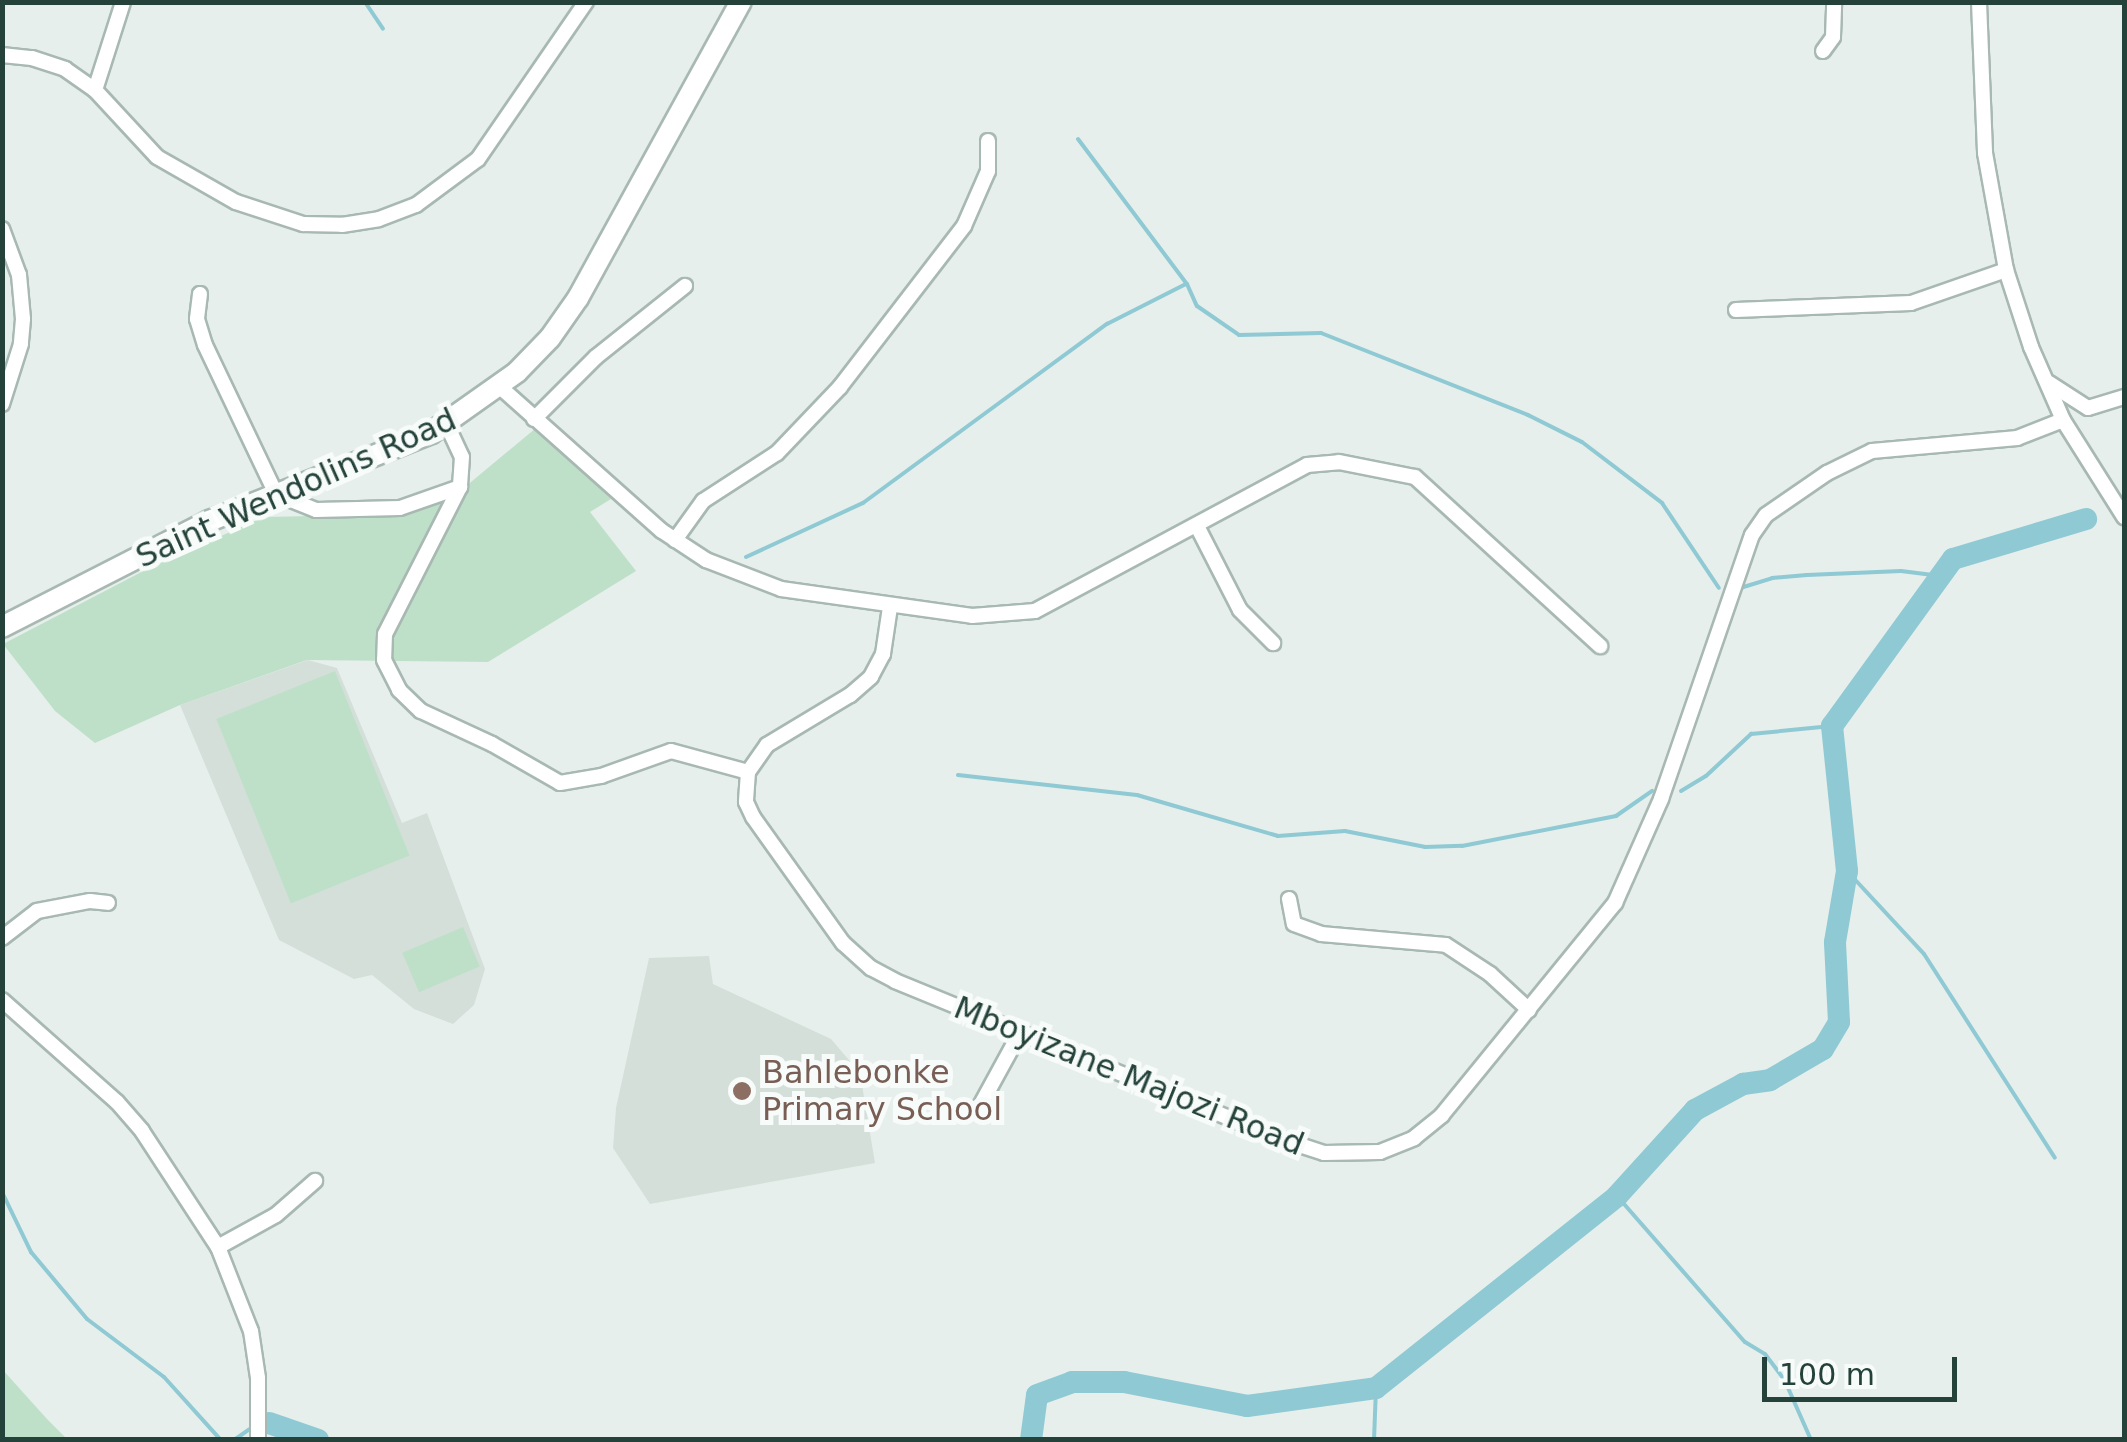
<!DOCTYPE html>
<style>
body{margin:0}
#map{position:relative;width:2127px;height:1442px;overflow:hidden;background:#e6efeb;font-family:"DejaVu Sans",sans-serif}
div>[style]{position:absolute}
.built>*{inset:0;background:#d4dfda}
.green>*{inset:0;background:#bfe0c8;transform-origin:0 0}
.stream>*{height:4px;margin:-2px;padding:0 2px;transform-origin:2px;border-radius:2px;background:#8ec9d4}
.river>*{height:22px;margin:-11px;padding:0 11px;transform-origin:11px;border-radius:11px;background:#8ec9d4}
.roads{filter:drop-shadow(2px 0 #a8b8b2) drop-shadow(-2px 0 #a8b8b2) drop-shadow(0 2px #a8b8b2) drop-shadow(0 -2px #a8b8b2)}
.street>*{height:14px;margin:-7px;padding:0 7px;transform-origin:7px;border-radius:7px;background:#fff}
.secondary>*{height:20px;margin:-10px;padding:0 10px;transform-origin:10px;border-radius:10px;background:#fff}
.dots>*{width:28px;height:28px;translate:-50% -50%;box-sizing:border-box;border:5px solid #f7fbf9;border-radius:50%}
span{translate:-50% -50%;white-space:nowrap;text-align:center;line-height:1.15;-webkit-text-stroke:10px #f7fbf9;paint-order:stroke}
.street-label{font-size:32px;color:#24423a}
.education-label{font-size:32px;color:#785e54}
.left{translate:0 -50%;text-align:left}
.frame{position:absolute;inset:0;border:5px solid #24423a;pointer-events:none}
.scale{position:absolute;left:1762px;top:1357px;width:195px;height:45px;box-sizing:border-box;border:5px solid #24423a;border-top:0;padding-left:12px;font-size:30px;line-height:35px;white-space:nowrap;color:#24423a;-webkit-text-stroke:8px #f7fbf9;paint-order:stroke}
</style>
<div id="map">
<div class="built">
<i style="clip-path:polygon(308px 660px,337px 668px,402px 823px,427px 813px,485px 969px,474px 1005px,453px 1024px,414px 1009px,372px 975px,354px 979px,279px 940px,180px 705px)"></i>
<i style="clip-path:polygon(709px 956px,713px 984px,831px 1039px,860px 1073px,875px 1163px,650px 1204px,613px 1148px,616px 1108px,649px 958px)"></i>
</div>
<div class="green">
<i style="clip-path:polygon(536px 428px,611px 499px,590px 512px,636px 571px,488px 662px,307px 660px,180px 705px,95px 743px,55px 711px,3px 644px,151px 567px,264px 517px,409px 514px,465px 487px)"></i>
<i style="left:335px;top:671px;width:199px;height:128px;rotate:68deg"></i>
<i style="left:463px;top:927px;width:43px;height:66px;rotate:67deg"></i>
<i style="clip-path:polygon(2px 1369px,47px 1419px,67px 1439px,3px 1439px)"></i>
</div>
<div class="stream">
<i style="left:365px;top:2px;width:32px;rotate:56deg"></i>
<i style="left:1078px;top:139px;width:181px;rotate:53.1deg"></i>
<i style="left:1187px;top:284px;width:24px;rotate:66deg"></i>
<i style="left:1197px;top:306px;width:51px;rotate:34.6deg"></i>
<i style="left:1239px;top:335px;width:82px;rotate:-1.4deg"></i>
<i style="left:1321px;top:333px;width:223px;rotate:21.6deg"></i>
<i style="left:1528px;top:415px;width:60px;rotate:26.6deg"></i>
<i style="left:1582px;top:442px;width:101px;rotate:37.3deg"></i>
<i style="left:1662px;top:503px;width:102px;rotate:56.2deg"></i>
<i style="left:746px;top:557px;width:129px;rotate:-24.8deg"></i>
<i style="left:863px;top:503px;width:303px;rotate:-36.3deg"></i>
<i style="left:1107px;top:324px;width:89px;rotate:-26.9deg"></i>
<i style="left:1737px;top:589px;width:37px;rotate:-17deg"></i>
<i style="left:1772px;top:578px;width:35px;rotate:-5deg"></i>
<i style="left:1807px;top:575px;width:94px;rotate:-2.4deg"></i>
<i style="left:1901px;top:571px;width:40px;rotate:7.1deg"></i>
<i style="left:958px;top:775px;width:180px;rotate:6.4deg"></i>
<i style="left:1137px;top:795px;width:147px;rotate:16.2deg"></i>
<i style="left:1278px;top:836px;width:67px;rotate:-4.3deg"></i>
<i style="left:1345px;top:831px;width:82px;rotate:11.3deg"></i>
<i style="left:1425px;top:847px;width:37px;rotate:-2deg"></i>
<i style="left:1462px;top:846px;width:157px;rotate:-11deg"></i>
<i style="left:1616px;top:816px;width:44px;rotate:-34.8deg"></i>
<i style="left:1681px;top:791px;width:29px;rotate:-31deg"></i>
<i style="left:1706px;top:776px;width:62px;rotate:-43deg"></i>
<i style="left:1751px;top:734px;width:81px;rotate:-5.6deg"></i>
<i style="left:1847px;top:871px;width:113px;rotate:47.1deg"></i>
<i style="left:1924px;top:954px;width:242px;rotate:57.3deg"></i>
<i style="left:2px;top:1192px;width:67px;rotate:64.2deg"></i>
<i style="left:31px;top:1252px;width:87px;rotate:50.1deg"></i>
<i style="left:87px;top:1319px;width:96px;rotate:37deg"></i>
<i style="left:164px;top:1377px;width:85px;rotate:47.9deg"></i>
<i style="left:1617px;top:1196px;width:194px;rotate:48.8deg"></i>
<i style="left:1745px;top:1342px;width:23px;rotate:31deg"></i>
<i style="left:1765px;top:1354px;width:34px;rotate:53deg"></i>
<i style="left:1785px;top:1381px;width:64px;rotate:66.2deg"></i>
<i style="left:234px;top:1440px;width:19px;rotate:-35deg"></i>
<i style="left:1374px;top:1440px;width:52px;rotate:-87.8deg"></i>
</div>
<div class="river">
<i style="left:269px;top:1423px;width:52px;rotate:19.1deg"></i>
<i style="left:1031px;top:1440px;width:45px;rotate:-82.4deg"></i>
<i style="left:1037px;top:1395px;width:37px;rotate:-20deg"></i>
<i style="left:1072px;top:1382px;width:52px"></i>
<i style="left:1124px;top:1382px;width:125px;rotate:11deg"></i>
<i style="left:1247px;top:1406px;width:130px;rotate:-7.9deg"></i>
<i style="left:1376px;top:1388px;width:308px;rotate:-38.5deg"></i>
<i style="left:1617px;top:1196px;width:116px;rotate:-47.8deg"></i>
<i style="left:1695px;top:1110px;width:55px;rotate:-28.4deg"></i>
<i style="left:1743px;top:1084px;width:27px;rotate:-8deg"></i>
<i style="left:1770px;top:1080px;width:61px;rotate:-30.3deg"></i>
<i style="left:1823px;top:1049px;width:31px;rotate:-59deg"></i>
<i style="left:1839px;top:1022px;width:80px;rotate:-92.9deg"></i>
<i style="left:1835px;top:942px;width:72px;rotate:-80.4deg"></i>
<i style="left:1847px;top:871px;width:146px;rotate:-95.9deg"></i>
<i style="left:1832px;top:726px;width:206px;rotate:-54.1deg"></i>
<i style="left:1953px;top:559px;width:139px;rotate:-16.7deg"></i>
</div>
<div class="roads">
<div class="street">
<i style="left:1979px;top:2px;width:151px;rotate:87.7deg"></i>
<i style="left:1985px;top:153px;width:119px;rotate:79.8deg"></i>
<i style="left:2006px;top:270px;width:81px;rotate:72deg"></i>
<i style="left:2031px;top:347px;width:80px;rotate:66.3deg"></i>
<i style="left:2063px;top:420px;width:115px;rotate:57.8deg"></i>
<i style="left:1823px;top:51px;width:17px;rotate:-54deg"></i>
<i style="left:1833px;top:37px;width:35px;rotate:-88deg"></i>
<i style="left:2px;top:55px;width:30px;rotate:6deg"></i>
<i style="left:32px;top:58px;width:35px;rotate:18deg"></i>
<i style="left:65px;top:69px;width:37px;rotate:35deg"></i>
<i style="left:95px;top:90px;width:91px;rotate:47.2deg"></i>
<i style="left:157px;top:157px;width:91px;rotate:29.7deg"></i>
<i style="left:236px;top:202px;width:71px;rotate:18.2deg"></i>
<i style="left:303px;top:224px;width:39px;rotate:1deg"></i>
<i style="left:342px;top:225px;width:37px;rotate:-9deg"></i>
<i style="left:379px;top:219px;width:40px;rotate:-21deg"></i>
<i style="left:416px;top:205px;width:77px;rotate:-36.6deg"></i>
<i style="left:478px;top:159px;width:191px;rotate:-55.5deg"></i>
<i style="left:95px;top:90px;width:92px;rotate:-72.3deg"></i>
<i style="left:2px;top:229px;width:49px;rotate:69.7deg"></i>
<i style="left:19px;top:275px;width:44px;rotate:84.8deg"></i>
<i style="left:23px;top:319px;width:25px;rotate:95deg"></i>
<i style="left:21px;top:344px;width:63px;rotate:107.6deg"></i>
<i style="left:200px;top:294px;width:25px;rotate:97deg"></i>
<i style="left:197px;top:319px;width:27px;rotate:73deg"></i>
<i style="left:205px;top:345px;width:165px;rotate:64.5deg"></i>
<i style="left:276px;top:494px;width:43px;rotate:21.8deg"></i>
<i style="left:316px;top:510px;width:84px;rotate:-1.4deg"></i>
<i style="left:400px;top:508px;width:64px;rotate:-19.3deg"></i>
<i style="left:1736px;top:310px;width:175px;rotate:-2.3deg"></i>
<i style="left:1911px;top:303px;width:101px;rotate:-19.2deg"></i>
<i style="left:2049px;top:383px;width:46px;rotate:32.7deg"></i>
<i style="left:2088px;top:408px;width:38px;rotate:-17deg"></i>
<i style="left:499px;top:386px;width:218px;rotate:41.7deg"></i>
<i style="left:662px;top:531px;width:53px;rotate:33.4deg"></i>
<i style="left:706px;top:560px;width:80px;rotate:21.1deg"></i>
<i style="left:781px;top:589px;width:193px;rotate:8deg"></i>
<i style="left:972px;top:616px;width:63px;rotate:-4.5deg"></i>
<i style="left:1035px;top:611px;width:309px;rotate:-28.2deg"></i>
<i style="left:1307px;top:465px;width:32px;rotate:-5deg"></i>
<i style="left:1339px;top:462px;width:77px;rotate:11.2deg"></i>
<i style="left:1415px;top:477px;width:251px;rotate:42.4deg"></i>
<i style="left:534px;top:419px;width:88px;rotate:-45deg"></i>
<i style="left:596px;top:357px;width:114px;rotate:-38.6deg"></i>
<i style="left:447px;top:425px;width:35px;rotate:65deg"></i>
<i style="left:462px;top:457px;width:30px;rotate:94deg"></i>
<i style="left:460px;top:487px;width:165px;rotate:117deg"></i>
<i style="left:385px;top:634px;width:26px;rotate:92deg"></i>
<i style="left:384px;top:660px;width:34px;rotate:63deg"></i>
<i style="left:399px;top:690px;width:30px;rotate:44deg"></i>
<i style="left:421px;top:711px;width:78px;rotate:24.9deg"></i>
<i style="left:492px;top:744px;width:78px;rotate:29.8deg"></i>
<i style="left:560px;top:783px;width:42px;rotate:-9.7deg"></i>
<i style="left:601px;top:776px;width:74px;rotate:-19.7deg"></i>
<i style="left:671px;top:751px;width:80px;rotate:15.3deg"></i>
<i style="left:1197px;top:526px;width:94px;rotate:62.9deg"></i>
<i style="left:1240px;top:610px;width:47px;rotate:45deg"></i>
<i style="left:675px;top:540px;width:48px;rotate:-54.3deg"></i>
<i style="left:703px;top:501px;width:88px;rotate:-33deg"></i>
<i style="left:777px;top:453px;width:91px;rotate:-46.3deg"></i>
<i style="left:840px;top:387px;width:203px;rotate:-52.4deg"></i>
<i style="left:964px;top:226px;width:60px;rotate:-66.4deg"></i>
<i style="left:988px;top:171px;width:30px;rotate:-90deg"></i>
<i style="left:890px;top:607px;width:48px;rotate:98.5deg"></i>
<i style="left:883px;top:654px;width:26px;rotate:118deg"></i>
<i style="left:871px;top:677px;width:28px;rotate:139deg"></i>
<i style="left:850px;top:695px;width:97px;rotate:148.9deg"></i>
<i style="left:767px;top:745px;width:33px;rotate:125deg"></i>
<i style="left:748px;top:772px;width:30px;rotate:94deg"></i>
<i style="left:746px;top:802px;width:17px;rotate:65deg"></i>
<i style="left:753px;top:817px;width:155px;rotate:54.5deg"></i>
<i style="left:843px;top:943px;width:38px;rotate:42deg"></i>
<i style="left:871px;top:968px;width:27px;rotate:28deg"></i>
<i style="left:895px;top:981px;width:414px;rotate:22.3deg"></i>
<i style="left:1278px;top:1138px;width:48px;rotate:18.1deg"></i>
<i style="left:1324px;top:1153px;width:56px;rotate:-1deg"></i>
<i style="left:1380px;top:1152px;width:37px;rotate:-22deg"></i>
<i style="left:1414px;top:1138px;width:36px;rotate:-39deg"></i>
<i style="left:1442px;top:1115px;width:274px;rotate:-50.8deg"></i>
<i style="left:1615px;top:903px;width:114px;rotate:-66.1deg"></i>
<i style="left:1661px;top:799px;width:279px;rotate:-71deg"></i>
<i style="left:1752px;top:535px;width:24px;rotate:-55deg"></i>
<i style="left:1766px;top:515px;width:74px;rotate:-34.5deg"></i>
<i style="left:1827px;top:473px;width:50px;rotate:-26.1deg"></i>
<i style="left:1872px;top:451px;width:146px;rotate:-5.1deg"></i>
<i style="left:2017px;top:438px;width:49px;rotate:-21.4deg"></i>
<i style="left:1289px;top:899px;width:25px;rotate:79deg"></i>
<i style="left:1294px;top:924px;width:29px;rotate:20deg"></i>
<i style="left:1321px;top:934px;width:125px;rotate:5deg"></i>
<i style="left:1446px;top:945px;width:53px;rotate:33.4deg"></i>
<i style="left:1490px;top:974px;width:53px;rotate:42.7deg"></i>
<i style="left:2px;top:938px;width:44px;rotate:-37.6deg"></i>
<i style="left:37px;top:911px;width:54px;rotate:-10.7deg"></i>
<i style="left:90px;top:901px;width:18px;rotate:6deg"></i>
<i style="left:2px;top:1000px;width:154px;rotate:41.6deg"></i>
<i style="left:117px;top:1102px;width:38px;rotate:49deg"></i>
<i style="left:142px;top:1131px;width:139px;rotate:56.8deg"></i>
<i style="left:218px;top:1247px;width:90px;rotate:68.6deg"></i>
<i style="left:251px;top:1331px;width:48px;rotate:81.5deg"></i>
<i style="left:258px;top:1378px;width:62px;rotate:90deg"></i>
<i style="left:980px;top:1106px;width:85px;rotate:-61.3deg"></i>
<i style="left:218px;top:1247px;width:66px;rotate:-28.9deg"></i>
<i style="left:276px;top:1215px;width:52px;rotate:-41.1deg"></i>
</div>
<div class="secondary">
<i style="left:2px;top:627px;width:233px;rotate:-27.1deg"></i>
<i style="left:209px;top:521px;width:239px;rotate:-21.6deg"></i>
<i style="left:431px;top:433px;width:105px;rotate:-35.3deg"></i>
<i style="left:517px;top:372px;width:47px;rotate:-45.9deg"></i>
<i style="left:550px;top:338px;width:49px;rotate:-55deg"></i>
<i style="left:578px;top:298px;width:338px;rotate:-61.2deg"></i>
</div>
</div>
<div class="dots">
<i style="left:742px;top:1091px;background:#8d6e63"></i>
</div>
<div class="street-label">
<span style="left:296px;top:488px;rotate:-24deg">Saint Wendolins Road</span>
<span style="left:1129px;top:1076px;rotate:22deg">Mboyizane Majozi Road</span>
</div>
<div class="education-label">
<span class="left" style="left:762px;top:1091px">Bahlebonke<br>Primary School</span>
</div>
<div class="frame"></div>
<div class="scale">100 m</div>
</div>
